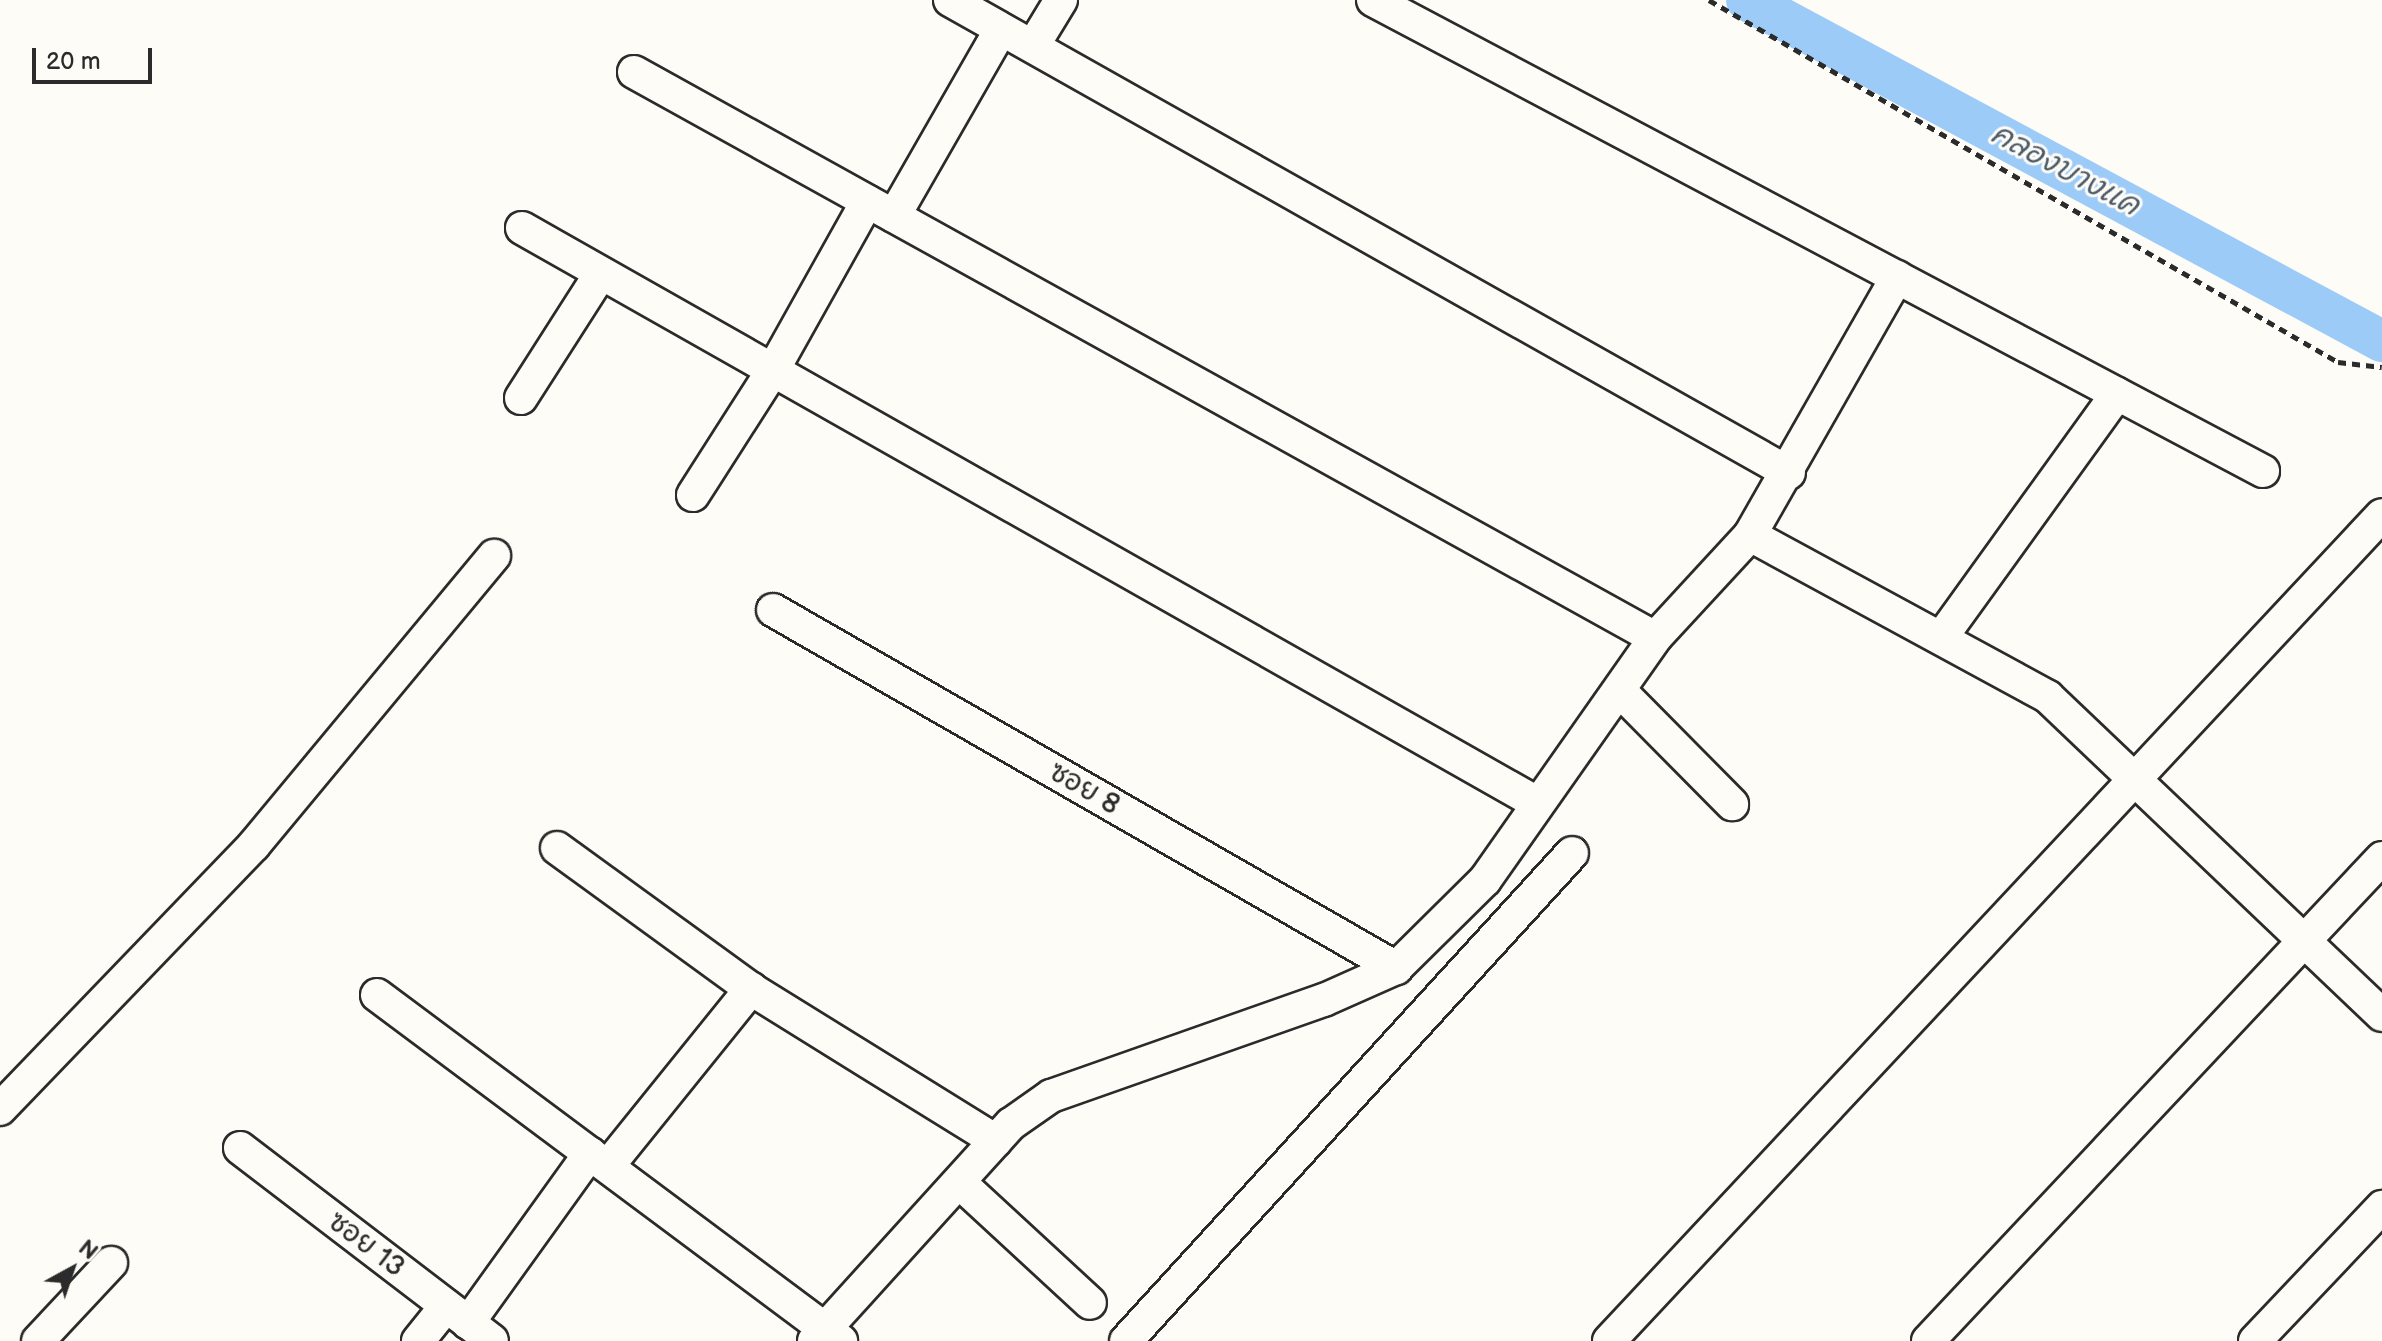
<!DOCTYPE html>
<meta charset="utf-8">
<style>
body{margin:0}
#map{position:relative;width:2382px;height:1341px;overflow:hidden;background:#fdfcf7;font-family:"Balsamiq Sans","Playpen Sans Thai",sans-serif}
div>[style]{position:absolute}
.canal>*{height:42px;margin:-21px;padding:0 21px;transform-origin:21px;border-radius:21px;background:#9dcbf8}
.path>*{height:5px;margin-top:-2.5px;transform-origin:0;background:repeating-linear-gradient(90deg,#2b2b2b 0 8px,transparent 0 14px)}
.roads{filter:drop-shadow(2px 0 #2b2b2b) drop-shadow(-2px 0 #2b2b2b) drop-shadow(0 2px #2b2b2b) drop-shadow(0 -2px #2b2b2b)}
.street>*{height:32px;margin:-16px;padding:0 16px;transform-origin:16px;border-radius:16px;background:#fdfcf7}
span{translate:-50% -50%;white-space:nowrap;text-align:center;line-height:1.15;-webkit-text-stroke:6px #fdfcf7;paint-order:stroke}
.street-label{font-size:28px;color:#2b2b2b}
.water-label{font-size:30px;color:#4d5b68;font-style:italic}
.north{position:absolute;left:32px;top:1229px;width:80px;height:80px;-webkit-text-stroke:6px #fdfcf7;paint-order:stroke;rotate:40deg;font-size:22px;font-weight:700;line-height:32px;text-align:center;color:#2b2b2b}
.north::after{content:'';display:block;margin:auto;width:28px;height:36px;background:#2b2b2b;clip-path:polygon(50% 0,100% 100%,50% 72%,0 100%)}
.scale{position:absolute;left:32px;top:48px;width:120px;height:36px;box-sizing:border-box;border:4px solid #2b2b2b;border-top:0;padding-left:10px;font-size:24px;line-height:28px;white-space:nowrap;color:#2b2b2b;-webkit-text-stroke:6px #fdfcf7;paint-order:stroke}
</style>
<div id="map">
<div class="canal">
<i style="left:1747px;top:0;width:721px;rotate:28.24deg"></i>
</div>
<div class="path">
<i style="left:1709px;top:0;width:726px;rotate:29.92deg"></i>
<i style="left:2338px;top:362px;width:44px;rotate:6.5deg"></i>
</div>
<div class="roads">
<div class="street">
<i style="left:950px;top:0;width:963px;rotate:29.41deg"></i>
<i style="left:1373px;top:0;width:1007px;rotate:27.89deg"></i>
<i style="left:1033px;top:46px;width:54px;rotate:-58.7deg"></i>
<i style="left:634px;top:72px;width:1167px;rotate:29deg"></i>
<i style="left:894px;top:216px;width:215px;rotate:-60.2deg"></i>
<i style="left:522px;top:228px;width:1167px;rotate:29.53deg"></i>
<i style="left:521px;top:398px;width:148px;rotate:-57.4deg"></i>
<i style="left:693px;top:495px;width:148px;rotate:-57.4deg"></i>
<i style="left:773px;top:370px;width:193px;rotate:-60.8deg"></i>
<i style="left:1750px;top:535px;width:339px;rotate:28.5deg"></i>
<i style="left:2048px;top:697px;width:461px;rotate:43.6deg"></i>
<i style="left:773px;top:610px;width:719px;rotate:29.88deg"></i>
<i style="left:1941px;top:638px;width:301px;rotate:-54.2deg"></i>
<i style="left:1621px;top:692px;width:158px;rotate:45.3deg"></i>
<i style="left:557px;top:848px;width:240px;rotate:36deg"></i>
<i style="left:751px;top:989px;width:288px;rotate:31.8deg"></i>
<i style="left:377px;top:995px;width:579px;rotate:36.71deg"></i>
<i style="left:0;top:1109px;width:366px;rotate:-46.1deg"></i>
<i style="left:254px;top:845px;width:376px;rotate:-50.3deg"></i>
<i style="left:240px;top:1148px;width:317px;rotate:37.4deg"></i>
<i style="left:608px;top:1166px;width:228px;rotate:-51.1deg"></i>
<i style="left:959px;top:1182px;width:178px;rotate:42.7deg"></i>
<i style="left:468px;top:1323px;width:209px;rotate:-54.3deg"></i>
<i style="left:38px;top:1341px;width:107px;rotate:-46.9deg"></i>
<i style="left:418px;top:1341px;width:45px;rotate:-51.3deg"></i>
<i style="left:814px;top:1341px;width:293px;rotate:-47.8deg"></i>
<i style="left:1011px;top:1124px;width:49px;rotate:-35deg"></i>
<i style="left:1051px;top:1096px;width:289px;rotate:-19.4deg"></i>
<i style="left:1324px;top:1000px;width:79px;rotate:-24deg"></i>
<i style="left:1396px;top:968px;width:125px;rotate:-44.7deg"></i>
<i style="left:1485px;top:880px;width:296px;rotate:-54.9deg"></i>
<i style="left:1655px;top:638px;width:140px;rotate:-47.3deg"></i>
<i style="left:1750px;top:535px;width:297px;rotate:-60.3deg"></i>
<i style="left:1126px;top:1341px;width:661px;rotate:-47.57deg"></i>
<i style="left:1609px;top:1341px;width:1131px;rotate:-46.9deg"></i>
<i style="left:1928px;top:1341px;width:663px;rotate:-46.77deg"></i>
<i style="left:2255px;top:1341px;width:185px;rotate:-46.5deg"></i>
</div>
</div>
<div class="street-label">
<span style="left:1084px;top:789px;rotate:30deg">ซอย 8</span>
<span style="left:366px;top:1245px;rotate:37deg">ซอย 13</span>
</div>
<div class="water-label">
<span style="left:2065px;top:170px;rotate:28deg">คลองบางแค</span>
</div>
<div class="north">N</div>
<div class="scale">20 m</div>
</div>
